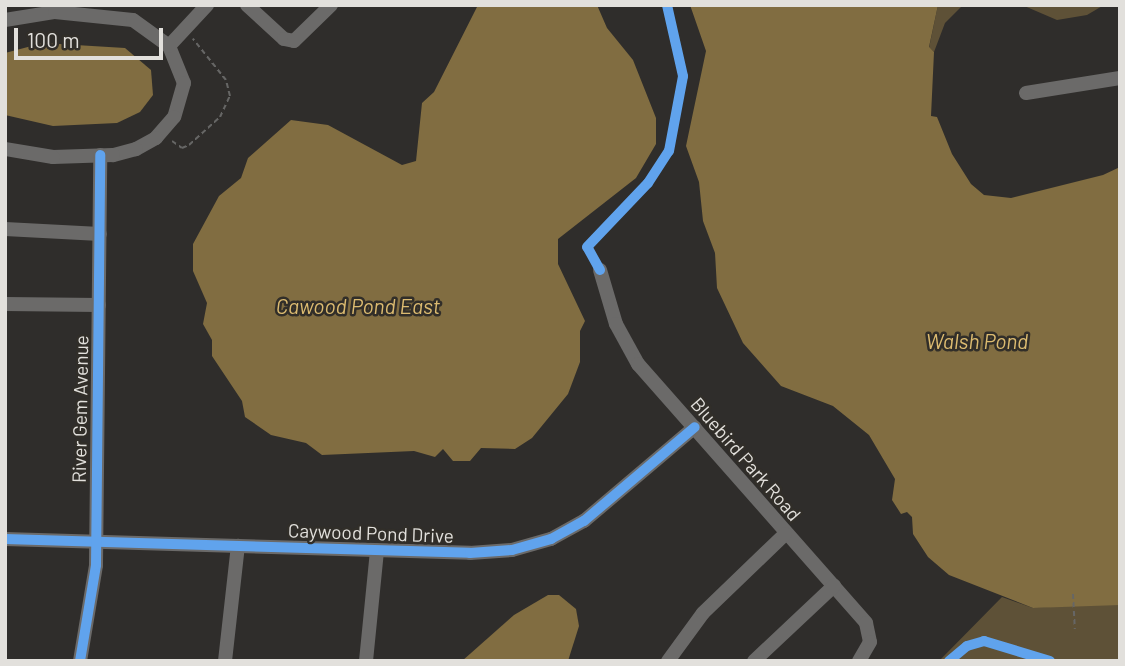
<!DOCTYPE html>
<style>
body{margin:0}
#map{position:relative;width:1125px;height:666px;overflow:hidden;background:#2f2d2b;font-family:Barlow,sans-serif}
div>[style]{position:absolute}
.green>*{inset:0;background:#5e5137}
.water>*{inset:0;background:#816d41}
.path>*{height:2px;margin-top:-1px;transform-origin:0;background:repeating-linear-gradient(90deg,#666665 0 5px,transparent 0 8.5px)}
.minor>*{height:14px;margin:-7px;padding:0 7px;transform-origin:7px;border-radius:7px;background:#6b6a69}
.cycleway>*{height:10px;margin:-5px;padding:0 5px;transform-origin:5px;border-radius:5px;background:#60a3ed}
span{translate:-50% -50%;white-space:nowrap;text-align:center;line-height:1.15;-webkit-text-stroke:5px #312e29;paint-order:stroke}
.street-label{font-size:19px;color:#e2e0dc}
.water-label{font-size:21px;color:#dcbb70;font-style:italic}
.frame{position:absolute;inset:0;border:7px solid #e2e0dc;pointer-events:none}
.scale{position:absolute;left:14px;top:28px;width:149px;height:32px;box-sizing:border-box;border:4px solid #e2e0dc;border-top:0;padding-left:9px;font-size:21px;line-height:24px;white-space:nowrap;color:#e2e0dc;-webkit-text-stroke:5px #312e29;paint-order:stroke}
</style>
<div id="map">
<div class="green">
<i style="clip-path:polygon(938px 5px,963px 5px,945px 23px,934px 52px,929px 48px)"></i>
<i style="clip-path:polygon(1022px 5px,1104px 5px,1087px 15px,1057px 20px)"></i>
<i style="clip-path:polygon(1002px 597px,1033px 608px,1120px 603px,1120px 661px,939px 661px)"></i>
</div>
<div class="water">
<i style="clip-path:polygon(478px 5px,597px 5px,607px 28px,633px 60px,656px 118px,656px 144px,636px 178px,558px 239px,558px 264px,585px 321px,580px 331px,580px 362px,568px 394px,532px 438px,515px 449px,481px 448px,470px 461px,453px 461px,443px 449px,435px 457px,414px 451px,322px 455px,306px 443px,271px 435px,245px 417px,242px 401px,212px 356px,212px 340px,203px 324px,207px 303px,193px 271px,193px 244px,219px 196px,241px 178px,248px 158px,291px 120px,328px 125px,402px 165px,416px 161px,422px 103px,434px 92px)"></i>
<i style="clip-path:polygon(690px 5px,938px 5px,929px 47px,934px 52px,931px 116px,937px 117px,952px 154px,971px 184px,984px 195px,1011px 198px,1103px 175px,1120px 167px,1120px 605px,1033px 608px,949px 575px,928px 557px,913px 534px,912px 517px,907px 512px,901px 514px,892px 500px,895px 479px,869px 435px,833px 406px,781px 386px,743px 343px,717px 288px,715px 253px,703px 221px,699px 182px,686px 146px,706px 51px)"></i>
<i style="clip-path:polygon(43px 43px,125px 48px,151px 70px,153px 95px,140px 112px,117px 123px,53px 126px,5px 115px,5px 53px)"></i>
<i style="clip-path:polygon(548px 595px,559px 595px,576px 609px,579px 626px,568px 661px,462px 661px,514px 615px)"></i>
</div>
<div class="path">
<i style="left:172px;top:141px;width:12px;rotate:35deg"></i>
<i style="left:182px;top:148px;width:8px;rotate:-23deg"></i>
<i style="left:189px;top:145px;width:42px;rotate:-42.1deg"></i>
<i style="left:220px;top:117px;width:23px;rotate:-65deg"></i>
<i style="left:230px;top:96px;width:16px;rotate:-104deg"></i>
<i style="left:226px;top:80px;width:53px;rotate:-128.8deg"></i>
<i style="left:1073px;top:594px;width:35px;rotate:87deg"></i>
</div>
<div class="minor">
<i style="left:247px;top:5px;width:50px;rotate:42.6deg"></i>
<i style="left:284px;top:39px;width:10px;rotate:11deg"></i>
<i style="left:294px;top:41px;width:52px;rotate:-44.2deg"></i>
<i style="left:5px;top:20px;width:51px;rotate:-9.1deg"></i>
<i style="left:55px;top:12px;width:78px;rotate:5.9deg"></i>
<i style="left:133px;top:20px;width:44px;rotate:35.8deg"></i>
<i style="left:169px;top:46px;width:40px;rotate:68deg"></i>
<i style="left:184px;top:83px;width:35px;rotate:106deg"></i>
<i style="left:174px;top:117px;width:28px;rotate:131deg"></i>
<i style="left:156px;top:138px;width:23px;rotate:151deg"></i>
<i style="left:136px;top:149px;width:24px;rotate:165deg"></i>
<i style="left:113px;top:155px;width:60px;rotate:178.1deg"></i>
<i style="left:53px;top:157px;width:49px;rotate:-170.5deg"></i>
<i style="left:169px;top:46px;width:56px;rotate:-47.2deg"></i>
<i style="left:1026px;top:93px;width:95px;rotate:-9.1deg"></i>
<i style="left:5px;top:229px;width:95px;rotate:3deg"></i>
<i style="left:600px;top:270px;width:56px;rotate:73.5deg"></i>
<i style="left:616px;top:324px;width:46px;rotate:61.2deg"></i>
<i style="left:638px;top:364px;width:345px;rotate:48.6deg"></i>
<i style="left:866px;top:623px;width:19px;rotate:78deg"></i>
<i style="left:870px;top:642px;width:22px;rotate:120deg"></i>
<i style="left:5px;top:304px;width:94px;rotate:0.6deg"></i>
<i style="left:5px;top:539px;width:465px;rotate:1.7deg"></i>
<i style="left:470px;top:553px;width:42px;rotate:-4.1deg"></i>
<i style="left:512px;top:550px;width:41px;rotate:-15.8deg"></i>
<i style="left:551px;top:539px;width:38px;rotate:-29deg"></i>
<i style="left:584px;top:521px;width:145px;rotate:-40.3deg"></i>
<i style="left:80px;top:661px;width:97px;rotate:-80.5deg"></i>
<i style="left:96px;top:565px;width:410px;rotate:-89.4deg"></i>
<i style="left:225px;top:661px;width:116px;rotate:-83.6deg"></i>
<i style="left:366px;top:661px;width:111px;rotate:-84.3deg"></i>
<i style="left:668px;top:661px;width:59px;rotate:-53.9deg"></i>
<i style="left:703px;top:613px;width:114px;rotate:-43.9deg"></i>
<i style="left:754px;top:661px;width:110px;rotate:-43.2deg"></i>
</div>
<div class="cycleway">
<i style="left:600px;top:270px;width:26px;rotate:-119deg"></i>
<i style="left:587px;top:247px;width:88px;rotate:-46.4deg"></i>
<i style="left:648px;top:183px;width:38px;rotate:-57deg"></i>
<i style="left:669px;top:151px;width:76px;rotate:-79.4deg"></i>
<i style="left:683px;top:76px;width:73px;rotate:-102.7deg"></i>
<i style="left:5px;top:539px;width:465px;rotate:1.7deg"></i>
<i style="left:470px;top:553px;width:42px;rotate:-4.1deg"></i>
<i style="left:512px;top:550px;width:41px;rotate:-15.8deg"></i>
<i style="left:551px;top:539px;width:38px;rotate:-29deg"></i>
<i style="left:584px;top:521px;width:145px;rotate:-40.3deg"></i>
<i style="left:80px;top:661px;width:97px;rotate:-80.5deg"></i>
<i style="left:96px;top:565px;width:410px;rotate:-89.4deg"></i>
<i style="left:949px;top:661px;width:23px;rotate:-40deg"></i>
<i style="left:967px;top:646px;width:18px;rotate:-16deg"></i>
<i style="left:984px;top:641px;width:69px;rotate:16.9deg"></i>
</div>
<div class="street-label">
<span style="left:80px;top:409px;rotate:-89deg">River Gem Avenue</span>
<span style="left:746px;top:459px;rotate:49deg">Bluebird Park Road</span>
<span style="left:371px;top:533px;rotate:2deg">Caywood Pond Drive</span>
</div>
<div class="water-label">
<span style="left:358px;top:306px">Cawood Pond East</span>
<span style="left:977px;top:341px">Walsh Pond</span>
</div>
<div class="frame"></div>
<div class="scale">100 m</div>
</div>
